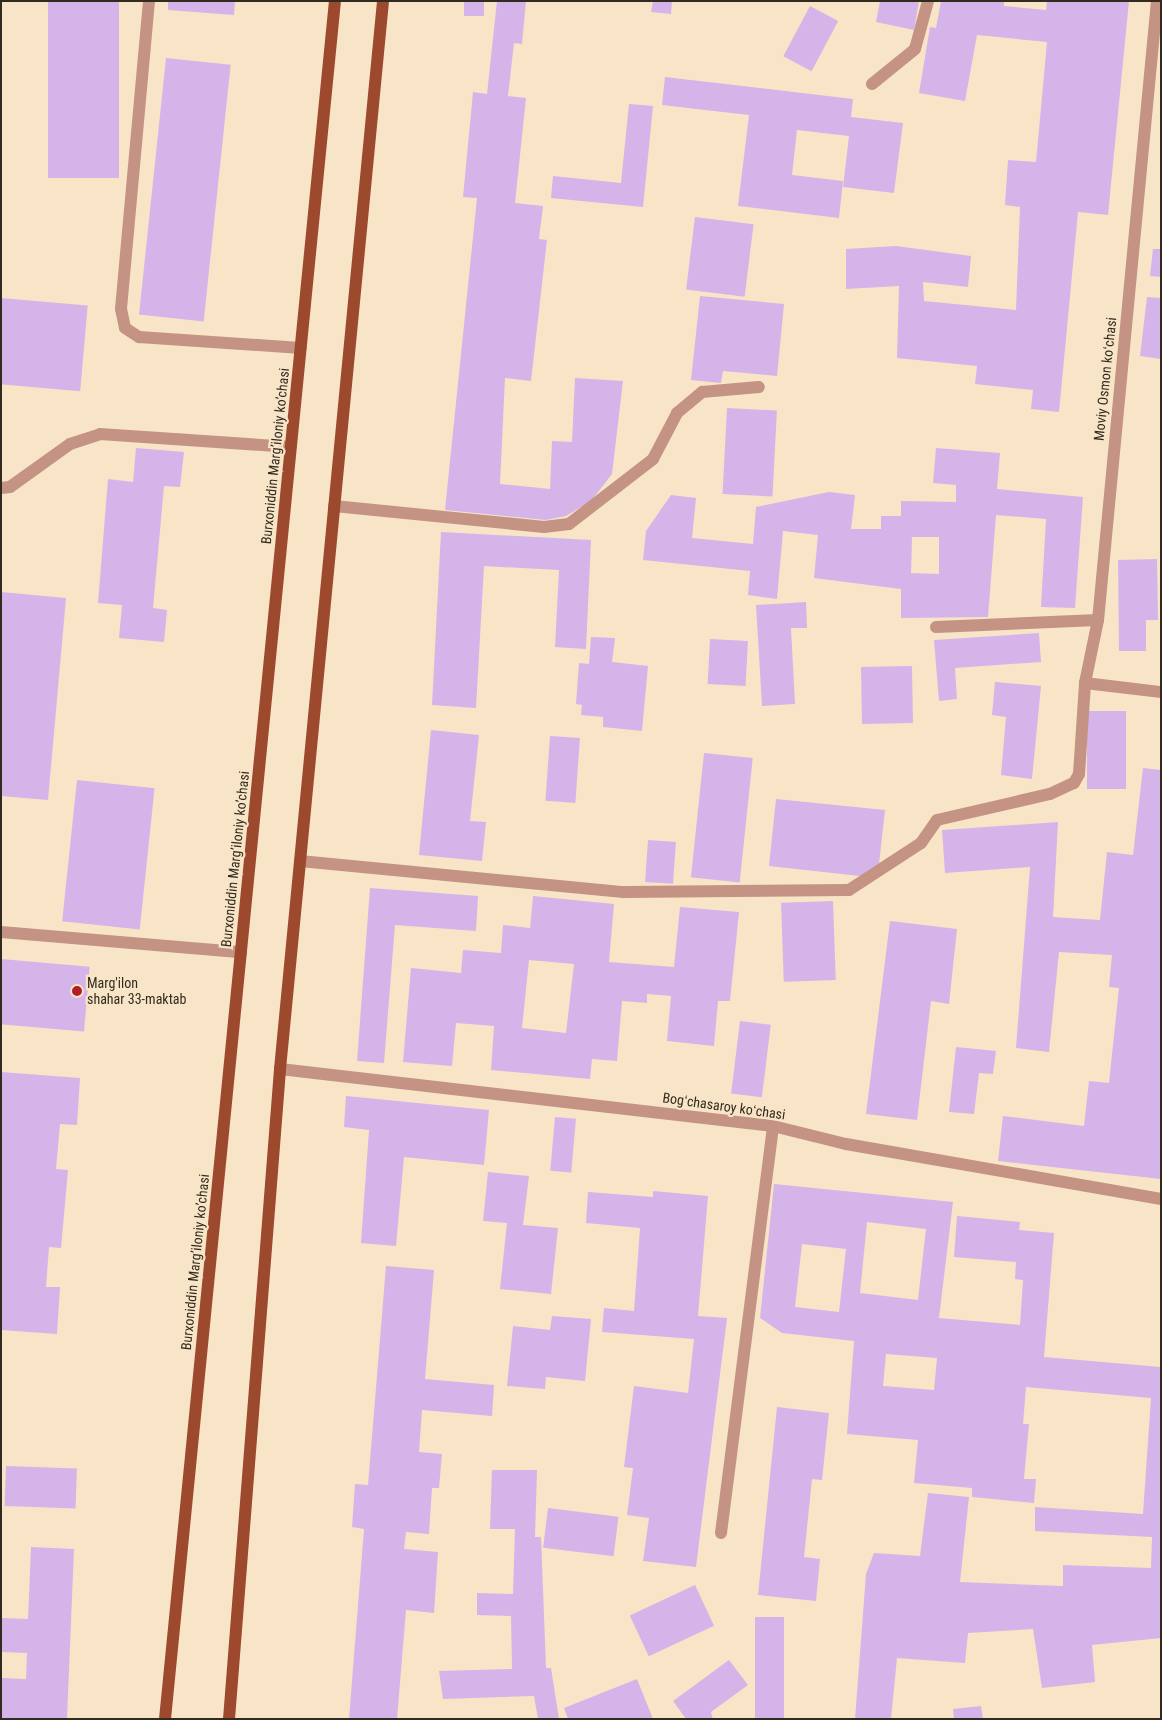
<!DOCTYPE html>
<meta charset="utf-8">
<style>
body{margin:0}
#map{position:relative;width:1162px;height:1720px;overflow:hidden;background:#f8e5c7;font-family:"Roboto Condensed",sans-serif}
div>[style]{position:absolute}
.building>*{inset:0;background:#d5b4ea;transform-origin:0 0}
.service>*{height:12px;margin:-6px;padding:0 6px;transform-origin:6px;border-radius:6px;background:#c49383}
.minor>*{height:12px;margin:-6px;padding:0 6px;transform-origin:6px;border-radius:6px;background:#c49383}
.primary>*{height:12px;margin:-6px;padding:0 6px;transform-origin:6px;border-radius:6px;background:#9d492d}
.dots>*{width:14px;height:14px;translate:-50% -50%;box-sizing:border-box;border:2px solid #f8e5c7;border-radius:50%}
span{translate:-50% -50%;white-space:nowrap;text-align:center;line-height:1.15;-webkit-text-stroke:4.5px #f8e5c7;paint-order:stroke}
.street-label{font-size:14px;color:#322a1f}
.poi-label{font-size:14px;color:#322a1f}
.left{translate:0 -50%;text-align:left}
.frame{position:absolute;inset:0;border:2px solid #322a1f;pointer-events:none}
</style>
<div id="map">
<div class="building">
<i style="left:48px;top:1px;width:71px;height:177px"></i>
<i style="clip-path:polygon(168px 1px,235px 1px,234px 15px,168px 10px)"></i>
<i style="left:464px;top:1px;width:20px;height:15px"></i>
<i style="clip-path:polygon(497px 1px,526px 1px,522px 44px,514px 43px,508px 96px,526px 98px,515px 203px,543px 206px,539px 239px,547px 240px,531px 381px,505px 378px,500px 484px,550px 489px,552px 441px,572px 442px,575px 378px,623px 381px,612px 474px,591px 501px,566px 516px,546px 520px,445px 510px,477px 198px,463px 197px,473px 92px,487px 94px)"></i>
<i style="clip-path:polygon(653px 1px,672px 1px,671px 14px,651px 12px)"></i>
<i style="clip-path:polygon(880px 1px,919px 1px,914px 30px,876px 22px)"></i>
<i style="clip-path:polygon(941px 1px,1004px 1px,1004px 6px,1046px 10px,1047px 1px,1129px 1px,1108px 215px,1078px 212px,1059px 412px,1031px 409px,1033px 390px,975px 384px,977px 366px,897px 358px,899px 286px,846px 289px,846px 249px,896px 246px,971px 256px,968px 287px,923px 282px,924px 301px,1016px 310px,1020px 207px,1005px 205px,1008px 160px,1036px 162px,1047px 42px,977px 35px,965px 101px,919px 93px,930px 27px,936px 28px)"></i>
<i style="left:810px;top:6px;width:32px;height:57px;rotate:28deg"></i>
<i style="left:166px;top:58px;width:65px;height:258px;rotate:6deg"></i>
<i style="clip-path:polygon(665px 77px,853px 99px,851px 117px,903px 123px,894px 193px,843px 187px,849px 136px,797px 130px,792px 175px,843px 181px,839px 218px,738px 206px,749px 115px,662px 105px)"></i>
<i style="clip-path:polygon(629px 104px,653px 106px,643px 207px,551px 198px,553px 176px,621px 183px)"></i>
<i style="left:695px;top:217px;width:59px;height:73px;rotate:7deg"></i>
<i style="clip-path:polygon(1153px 249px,1161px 249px,1161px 277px,1150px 276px)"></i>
<i style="clip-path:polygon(700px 296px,784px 304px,777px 376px,723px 371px,721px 383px,691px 380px)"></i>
<i style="clip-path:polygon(1147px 297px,1161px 298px,1161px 359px,1140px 356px)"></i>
<i style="left:1px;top:298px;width:87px;height:86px;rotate:5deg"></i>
<i style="left:727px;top:408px;width:50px;height:86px;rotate:3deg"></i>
<i style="clip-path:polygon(136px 448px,184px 452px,180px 487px,164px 486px,153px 608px,167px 610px,164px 642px,119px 638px,122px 605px,98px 603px,108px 479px,133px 482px)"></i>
<i style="clip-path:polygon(evenodd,936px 448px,1000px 453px,997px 489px,1083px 497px,1075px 608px,1041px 607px,1046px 519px,996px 515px,988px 617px,901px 618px,901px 589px,814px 578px,818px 535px,783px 531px,777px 599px,748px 595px,750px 571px,643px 560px,646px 531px,671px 495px,696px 498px,692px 538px,753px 544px,756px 507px,829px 492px,855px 495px,851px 529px,881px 529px,881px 516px,901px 516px,901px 501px,956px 502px,956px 485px,933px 483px,936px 448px,912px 537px,939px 537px,939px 574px,911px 573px,912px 537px)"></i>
<i style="clip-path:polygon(441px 532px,591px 540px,586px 649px,555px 647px,559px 570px,484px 566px,476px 708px,432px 705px)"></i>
<i style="clip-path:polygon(1157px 559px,1158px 620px,1146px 620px,1146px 651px,1119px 651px,1118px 560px)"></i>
<i style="clip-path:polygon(1px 592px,66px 598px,48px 800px,1px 796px)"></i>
<i style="clip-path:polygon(806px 602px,807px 628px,791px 628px,795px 704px,762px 706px,756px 605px)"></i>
<i style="clip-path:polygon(1039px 633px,1041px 662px,955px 668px,957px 699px,939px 701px,934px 640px)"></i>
<i style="clip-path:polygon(591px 637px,615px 638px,612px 662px,648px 666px,642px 731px,603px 727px,603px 717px,581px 715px,582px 705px,576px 704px,579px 663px,589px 664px)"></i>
<i style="left:710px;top:639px;width:38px;height:45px;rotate:3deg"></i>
<i style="left:912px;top:666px;width:57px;height:51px;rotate:89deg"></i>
<i style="clip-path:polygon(995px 682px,1041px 686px,1032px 779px,1001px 775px,1006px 717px,992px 715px)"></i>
<i style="left:1087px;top:711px;width:39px;height:78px"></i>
<i style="clip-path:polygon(431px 730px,479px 735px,470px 821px,486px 822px,482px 861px,419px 855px)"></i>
<i style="left:550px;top:736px;width:30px;height:65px;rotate:4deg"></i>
<i style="left:704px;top:753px;width:49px;height:125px;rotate:6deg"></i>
<i style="clip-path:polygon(1143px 768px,1161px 770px,1161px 1179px,998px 1161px,1003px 1116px,1084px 1126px,1089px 1081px,1109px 1083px,1119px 988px,1109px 987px,1112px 955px,1059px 952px,1049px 1052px,1016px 1048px,1030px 867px,945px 873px,942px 830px,1058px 822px,1053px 917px,1100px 920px,1107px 852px,1133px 855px)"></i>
<i style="left:77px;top:780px;width:78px;height:142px;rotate:6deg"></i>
<i style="clip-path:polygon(776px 799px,885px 810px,879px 864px,860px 876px,769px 866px)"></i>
<i style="left:648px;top:840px;width:28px;height:42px;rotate:4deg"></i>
<i style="clip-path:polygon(370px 888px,478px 896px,476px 931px,395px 925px,384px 1063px,357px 1061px)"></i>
<i style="clip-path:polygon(evenodd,533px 896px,614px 904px,609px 962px,674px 967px,680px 907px,739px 912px,730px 1001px,718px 1001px,714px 1046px,667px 1041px,671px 996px,647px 994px,647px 1003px,622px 1001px,617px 1061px,592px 1059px,590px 1079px,491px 1070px,494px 1026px,456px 1023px,452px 1066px,403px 1062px,411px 968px,461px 973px,463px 950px,501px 953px,503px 925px,530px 928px,533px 896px,529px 960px,574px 964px,566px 1033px,522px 1028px,529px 960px)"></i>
<i style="left:833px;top:901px;width:79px;height:52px;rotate:88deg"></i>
<i style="clip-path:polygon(890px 921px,957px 929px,949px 1004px,931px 1001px,917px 1120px,866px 1114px)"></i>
<i style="left:1px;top:959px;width:89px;height:65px;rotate:5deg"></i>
<i style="left:740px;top:1021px;width:31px;height:73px;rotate:7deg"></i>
<i style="clip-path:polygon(956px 1047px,996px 1051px,993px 1074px,979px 1073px,974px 1114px,949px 1112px)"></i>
<i style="clip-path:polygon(1px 1072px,80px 1078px,77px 1125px,60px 1124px,56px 1169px,68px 1170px,61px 1248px,49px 1247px,46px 1287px,60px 1287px,57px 1334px,1px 1330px)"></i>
<i style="clip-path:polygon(346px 1096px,489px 1110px,484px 1165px,404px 1157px,396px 1246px,361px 1243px,369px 1130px,344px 1127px)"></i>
<i style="left:555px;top:1117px;width:21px;height:54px;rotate:5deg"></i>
<i style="clip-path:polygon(488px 1172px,529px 1176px,523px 1225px,558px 1228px,551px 1294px,500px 1289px,507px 1223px,483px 1221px)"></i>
<i style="clip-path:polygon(evenodd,774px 1184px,953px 1202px,939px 1318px,1020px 1325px,1023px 1280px,1015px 1279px,1016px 1262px,954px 1257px,957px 1216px,1020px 1222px,1019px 1230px,1054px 1233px,1044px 1357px,1161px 1367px,1161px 1638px,1092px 1645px,1095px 1682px,1042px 1688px,1033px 1629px,968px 1633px,965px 1663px,897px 1658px,891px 1719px,855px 1719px,866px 1574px,874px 1553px,920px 1556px,928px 1493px,969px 1497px,960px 1582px,1063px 1586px,1063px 1565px,1151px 1568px,1152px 1537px,1035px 1531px,1035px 1507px,1143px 1514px,1151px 1398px,1026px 1387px,1023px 1424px,1029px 1424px,1024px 1479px,1036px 1479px,1034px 1503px,972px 1497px,972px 1488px,914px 1483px,918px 1440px,847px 1434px,854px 1341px,782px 1333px,760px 1318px,774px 1184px,867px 1222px,926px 1229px,918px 1300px,860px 1293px,867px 1222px,774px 1184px,802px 1244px,846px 1249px,839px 1312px,795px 1307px,802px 1244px,774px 1184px,886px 1354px,937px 1358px,934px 1390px,883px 1386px,886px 1354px)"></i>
<i style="clip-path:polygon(653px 1191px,708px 1196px,698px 1316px,727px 1318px,696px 1567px,643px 1561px,649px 1518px,627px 1515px,633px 1468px,624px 1467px,634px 1386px,688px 1393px,694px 1339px,602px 1332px,604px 1308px,634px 1311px,640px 1228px,586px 1223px,588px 1192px,653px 1197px)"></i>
<i style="clip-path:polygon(386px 1266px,434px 1270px,425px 1379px,494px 1385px,492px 1416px,422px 1410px,419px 1452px,442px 1454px,439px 1488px,432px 1488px,429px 1534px,406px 1532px,404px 1549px,438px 1552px,434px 1613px,406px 1610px,397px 1719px,349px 1719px,364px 1529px,352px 1527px,355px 1484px,368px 1485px)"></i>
<i style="clip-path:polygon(552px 1316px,591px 1319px,585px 1381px,546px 1377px,545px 1389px,507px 1386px,513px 1326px,550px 1330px)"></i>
<i style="clip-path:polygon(777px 1407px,829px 1413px,822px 1480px,812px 1479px,804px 1557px,820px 1559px,816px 1601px,758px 1595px)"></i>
<i style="left:6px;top:1466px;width:71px;height:40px;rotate:2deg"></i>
<i style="clip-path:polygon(492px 1470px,537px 1470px,535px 1537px,541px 1537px,546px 1668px,551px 1668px,559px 1719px,538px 1719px,534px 1696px,443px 1699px,439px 1671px,512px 1669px,511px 1616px,477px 1615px,477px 1593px,513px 1594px,515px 1529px,490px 1529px)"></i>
<i style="left:548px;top:1508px;width:71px;height:40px;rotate:7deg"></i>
<i style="clip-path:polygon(31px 1547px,74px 1549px,67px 1719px,1px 1719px,1px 1678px,26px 1679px,27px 1653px,1px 1652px,1px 1618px,28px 1619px)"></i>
<i style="left:695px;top:1585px;width:45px;height:72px;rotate:65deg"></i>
<i style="left:755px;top:1617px;width:29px;height:102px"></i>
<i style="clip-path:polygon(729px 1660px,748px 1685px,711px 1712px,713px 1719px,686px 1719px,673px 1701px)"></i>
<i style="clip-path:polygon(637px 1679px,653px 1719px,568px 1719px,564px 1708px)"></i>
<i style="clip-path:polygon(981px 1706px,983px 1719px,954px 1719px,953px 1709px)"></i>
</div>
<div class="service">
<i style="left:149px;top:1px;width:309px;rotate:95.2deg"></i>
<i style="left:121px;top:309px;width:19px;rotate:78deg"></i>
<i style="left:125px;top:328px;width:17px;rotate:33deg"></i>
<i style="left:139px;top:337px;width:162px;rotate:3.9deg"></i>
<i style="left:872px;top:84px;width:55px;rotate:-39.1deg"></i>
<i style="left:915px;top:49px;width:50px;rotate:-74.8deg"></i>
<i style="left:1px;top:488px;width:9px;rotate:-6deg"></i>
<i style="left:10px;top:487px;width:74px;rotate:-35.6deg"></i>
<i style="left:70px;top:444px;width:32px;rotate:-18deg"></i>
<i style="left:100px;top:434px;width:191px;rotate:3.9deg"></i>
<i style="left:936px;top:627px;width:162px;rotate:-2.5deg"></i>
<i style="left:1px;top:932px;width:241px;rotate:4.8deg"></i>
</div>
<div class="minor">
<i style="left:1157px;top:1px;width:622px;rotate:95.44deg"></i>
<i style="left:1098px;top:620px;width:64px;rotate:101.7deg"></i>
<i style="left:1085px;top:683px;width:77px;rotate:6.8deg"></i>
<i style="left:334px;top:506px;width:211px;rotate:5.7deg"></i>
<i style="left:544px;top:527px;width:25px;rotate:-7deg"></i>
<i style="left:569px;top:524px;width:106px;rotate:-37.7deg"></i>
<i style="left:653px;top:459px;width:52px;rotate:-62.4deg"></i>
<i style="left:677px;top:413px;width:33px;rotate:-40deg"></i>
<i style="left:702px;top:392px;width:57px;rotate:-5deg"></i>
<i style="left:300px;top:861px;width:325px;rotate:5.5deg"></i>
<i style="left:624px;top:892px;width:225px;rotate:-0.5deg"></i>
<i style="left:849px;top:890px;width:86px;rotate:-33.1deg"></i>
<i style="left:921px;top:843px;width:28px;rotate:-55deg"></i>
<i style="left:937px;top:820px;width:116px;rotate:-13deg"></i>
<i style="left:1050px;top:794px;width:26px;rotate:-25deg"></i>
<i style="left:1074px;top:783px;width:10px;rotate:-61deg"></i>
<i style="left:1079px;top:774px;width:91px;rotate:-86.2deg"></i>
<i style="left:280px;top:1069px;width:496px;rotate:6.6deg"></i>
<i style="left:773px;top:1126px;width:75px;rotate:13.9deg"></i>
<i style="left:846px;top:1144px;width:320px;rotate:9.9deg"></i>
<i style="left:721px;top:1533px;width:410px;rotate:-82.7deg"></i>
</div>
<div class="primary">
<i style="left:165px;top:1719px;width:1726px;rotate:-84.35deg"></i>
<i style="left:229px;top:1719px;width:652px;rotate:-85.51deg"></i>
<i style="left:280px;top:1069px;width:1073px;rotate:-84.49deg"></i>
</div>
<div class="dots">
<i style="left:77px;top:991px;background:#b01e29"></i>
</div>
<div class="street-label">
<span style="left:1105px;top:379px;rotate:-84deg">Moviy Osmon koʻchasi</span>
<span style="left:275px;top:456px;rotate:-84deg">Burxoniddin Marg’iloniy ko’chasi</span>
<span style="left:235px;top:859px;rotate:-84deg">Burxoniddin Marg’iloniy ko’chasi</span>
<span style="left:724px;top:1106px;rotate:8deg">Bogʻchasaroy koʻchasi</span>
<span style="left:195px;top:1262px;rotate:-84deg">Burxoniddin Marg’iloniy ko’chasi</span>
</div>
<div class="poi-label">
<span class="left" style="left:87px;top:991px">Marg'ilon<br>shahar 33-maktab</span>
</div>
<div class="frame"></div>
</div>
